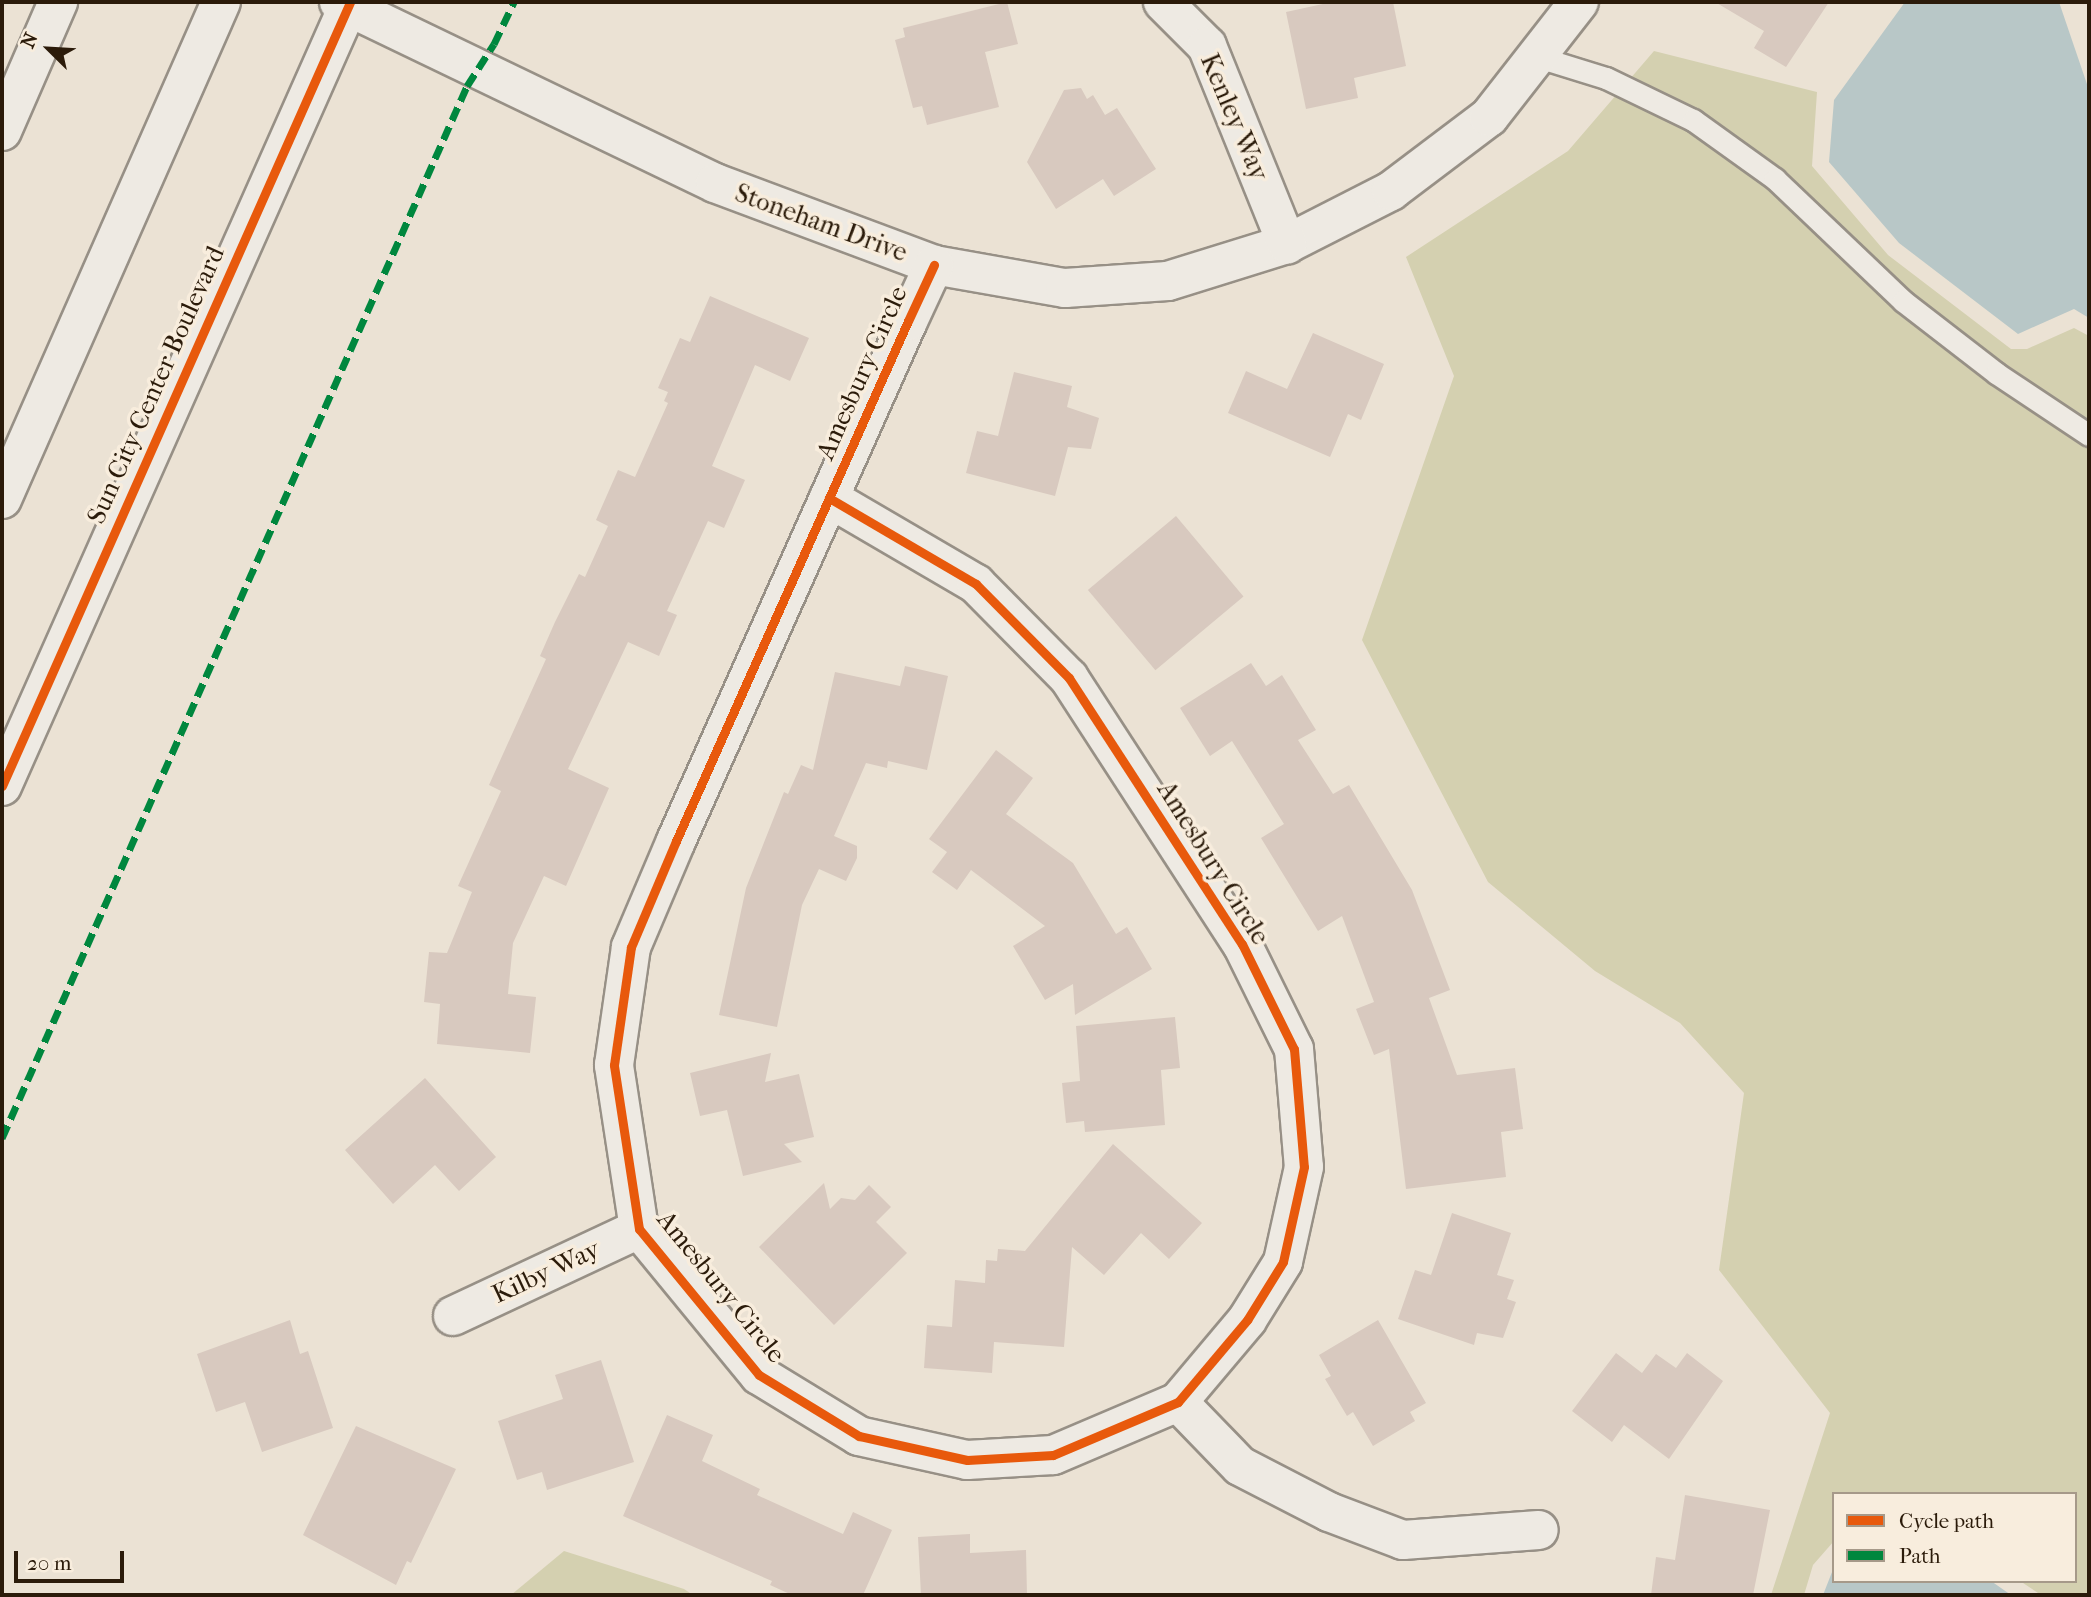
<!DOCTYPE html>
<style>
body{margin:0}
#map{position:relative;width:2091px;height:1597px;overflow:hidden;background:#ebe2d4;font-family:"IM FELL French Canon",serif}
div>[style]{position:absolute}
.green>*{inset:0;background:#d4d0b0}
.water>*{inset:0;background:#b8c7c7}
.building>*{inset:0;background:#d8c9bf;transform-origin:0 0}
.roads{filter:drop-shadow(2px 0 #979086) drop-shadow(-2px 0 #979086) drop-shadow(0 2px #979086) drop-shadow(0 -2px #979086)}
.service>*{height:21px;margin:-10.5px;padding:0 10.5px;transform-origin:10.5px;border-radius:10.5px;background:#eeeae3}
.minor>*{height:38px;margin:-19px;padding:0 19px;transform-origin:19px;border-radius:19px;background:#eeeae3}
.secondary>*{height:38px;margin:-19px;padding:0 19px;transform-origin:19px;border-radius:19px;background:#eeeae3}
.quiet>*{height:7px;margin-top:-3.5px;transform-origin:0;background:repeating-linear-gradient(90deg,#00873e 0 14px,transparent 0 21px)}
.cycleway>*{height:9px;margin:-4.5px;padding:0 4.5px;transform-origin:4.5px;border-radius:4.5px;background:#e8590c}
span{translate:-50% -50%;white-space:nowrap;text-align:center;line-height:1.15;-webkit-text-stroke:7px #f8eddd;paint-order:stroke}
.street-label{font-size:26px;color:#2b1b0a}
.frame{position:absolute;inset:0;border:4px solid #2b1b0a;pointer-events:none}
.legend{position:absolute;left:1832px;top:1492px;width:245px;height:91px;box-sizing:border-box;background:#f8eddd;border:2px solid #a69989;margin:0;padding:9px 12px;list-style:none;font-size:21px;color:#2b1b0a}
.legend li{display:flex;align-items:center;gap:14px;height:35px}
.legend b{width:35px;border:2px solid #a69989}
.north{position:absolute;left:14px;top:14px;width:70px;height:70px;-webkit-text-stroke:5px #f8eddd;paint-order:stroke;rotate:294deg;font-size:19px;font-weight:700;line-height:28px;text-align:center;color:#2b1b0a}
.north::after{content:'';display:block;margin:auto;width:24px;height:32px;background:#2b1b0a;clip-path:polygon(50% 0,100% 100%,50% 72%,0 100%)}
.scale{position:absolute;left:14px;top:1551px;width:110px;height:32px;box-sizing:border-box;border:4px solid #2b1b0a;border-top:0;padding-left:9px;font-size:21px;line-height:24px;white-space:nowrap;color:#2b1b0a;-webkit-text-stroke:5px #f8eddd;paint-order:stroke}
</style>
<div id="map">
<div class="green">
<i style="clip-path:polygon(1654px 51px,1817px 92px,1812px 166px,1888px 255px,2011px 349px,2027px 349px,2074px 328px,2089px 336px,2089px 1595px,2041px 1595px,2020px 1581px,2075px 1581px,2075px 1494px,1834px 1494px,1834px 1541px,1813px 1565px,1804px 1595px,1771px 1595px,1830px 1413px,1719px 1270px,1744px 1093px,1680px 1023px,1595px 971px,1488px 882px,1362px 640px,1454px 376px,1406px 257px,1568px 151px)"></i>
<i style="clip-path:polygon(564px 1551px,684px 1589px,693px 1595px,511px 1595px)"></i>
</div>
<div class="water">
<i style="clip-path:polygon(1905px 2px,2059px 2px,2089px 90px,2089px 318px,2074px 309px,2018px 334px,1899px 243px,1829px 162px,1834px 100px)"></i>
<i style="clip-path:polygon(1834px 1567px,1834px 1581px,1991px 1581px,2011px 1595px,1823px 1595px)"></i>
</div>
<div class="building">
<i style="clip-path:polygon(1007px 2px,1018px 44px,985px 52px,999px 107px,927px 125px,922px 106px,913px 108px,895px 40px,905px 37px,903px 28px)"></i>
<i style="clip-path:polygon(1332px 2px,1393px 2px,1406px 66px,1354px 78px,1358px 98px,1306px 109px,1286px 12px)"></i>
<i style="clip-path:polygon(1715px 2px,1829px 2px,1786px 67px,1754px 48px,1764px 31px)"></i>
<i style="clip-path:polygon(1081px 88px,1087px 99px,1093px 95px,1105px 115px,1117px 108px,1156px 169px,1114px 196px,1103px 179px,1056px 209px,1027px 162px,1064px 90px)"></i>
<i style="clip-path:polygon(710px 296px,809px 338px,790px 381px,755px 365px,712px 466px,745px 480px,724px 528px,708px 521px,667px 611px,677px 615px,659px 656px,628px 642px,568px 769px,609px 788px,566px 886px,544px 876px,513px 943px,508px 994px,536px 997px,530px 1053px,437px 1044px,440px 1004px,424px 1002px,429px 952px,447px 953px,472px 892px,458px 886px,501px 791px,489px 785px,546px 659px,540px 656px,555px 622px,579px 574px,585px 577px,608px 526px,596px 520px,618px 470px,635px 477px,668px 403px,664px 401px,668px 392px,658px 388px,680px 338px,690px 342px)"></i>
<i style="clip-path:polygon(1313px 333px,1384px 364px,1361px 420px,1348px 414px,1330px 457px,1228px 413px,1246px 371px,1287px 389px)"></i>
<i style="clip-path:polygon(1014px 372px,1072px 386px,1067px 407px,1099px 418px,1091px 449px,1068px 447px,1055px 496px,966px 473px,977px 431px,998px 436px)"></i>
<i style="left:1176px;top:516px;width:105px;height:115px;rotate:50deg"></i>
<i style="clip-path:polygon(1251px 663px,1266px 686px,1282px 675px,1316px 730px,1298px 740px,1333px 794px,1349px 785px,1412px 890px,1450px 990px,1429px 998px,1457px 1075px,1515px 1068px,1523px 1129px,1501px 1132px,1506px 1177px,1406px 1189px,1389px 1049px,1374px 1055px,1356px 1009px,1374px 1002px,1342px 916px,1318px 931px,1261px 838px,1284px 824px,1232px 741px,1210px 756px,1180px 708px)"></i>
<i style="clip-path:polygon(905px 666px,948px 676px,927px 770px,888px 761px,887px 768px,866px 763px,834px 836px,857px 846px,857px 858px,846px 881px,819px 869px,802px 905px,777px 1027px,719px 1015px,746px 888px,784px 792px,788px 794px,801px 765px,813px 770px,835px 672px,900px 686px)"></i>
<i style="clip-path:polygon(996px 750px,1033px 778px,1006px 814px,1073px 863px,1116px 934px,1127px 927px,1152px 969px,1075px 1015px,1073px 984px,1045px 1000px,1013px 946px,1045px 926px,971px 870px,957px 890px,932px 872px,947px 852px,929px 839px)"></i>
<i style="clip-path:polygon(1175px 1017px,1180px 1068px,1161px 1070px,1165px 1125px,1085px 1132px,1084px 1121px,1066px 1123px,1062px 1083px,1080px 1081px,1076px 1026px)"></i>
<i style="clip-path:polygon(771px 1053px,765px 1082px,799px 1074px,814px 1137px,784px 1144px,802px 1162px,743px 1176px,727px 1110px,700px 1116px,690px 1073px)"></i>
<i style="clip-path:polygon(425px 1078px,496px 1157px,459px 1191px,435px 1165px,393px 1204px,345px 1150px)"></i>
<i style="clip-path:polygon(1113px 1144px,1202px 1223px,1169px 1259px,1141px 1233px,1104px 1275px,1072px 1247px,1064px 1347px,994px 1342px,992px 1373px,924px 1368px,927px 1325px,952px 1327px,955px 1280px,985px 1283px,986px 1260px,997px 1261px,998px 1249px,1025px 1251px)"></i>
<i style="clip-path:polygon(824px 1183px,830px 1209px,841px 1198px,855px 1200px,869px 1185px,891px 1207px,876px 1222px,907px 1253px,834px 1325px,759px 1247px)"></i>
<i style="clip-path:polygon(1452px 1213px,1511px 1233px,1497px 1275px,1514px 1280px,1507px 1299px,1516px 1302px,1503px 1338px,1477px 1333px,1474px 1345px,1398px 1319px,1415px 1270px,1431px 1275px)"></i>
<i style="clip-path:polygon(290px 1320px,300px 1354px,308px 1351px,333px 1428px,262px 1452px,245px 1402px,216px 1412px,197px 1354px)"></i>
<i style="clip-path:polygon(1378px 1320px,1426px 1403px,1410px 1412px,1415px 1421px,1373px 1446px,1353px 1412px,1347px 1416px,1325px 1379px,1331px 1376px,1319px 1355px)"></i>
<i style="clip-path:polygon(1616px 1353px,1642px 1373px,1656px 1354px,1676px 1368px,1687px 1353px,1723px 1381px,1669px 1459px,1624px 1425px,1612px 1442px,1572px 1411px)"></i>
<i style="clip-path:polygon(601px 1360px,634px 1462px,547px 1490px,542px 1472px,517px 1480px,498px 1421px,563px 1399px,555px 1375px)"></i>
<i style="clip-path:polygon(667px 1415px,713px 1435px,702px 1461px,760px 1489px,757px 1495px,843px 1534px,853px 1512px,892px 1530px,863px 1595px,792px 1595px,770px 1585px,772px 1581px,623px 1516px)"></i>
<i style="clip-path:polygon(356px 1426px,456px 1469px,411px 1563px,407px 1561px,396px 1585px,303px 1535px)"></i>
<i style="clip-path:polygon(1685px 1495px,1770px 1510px,1753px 1595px,1651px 1595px,1656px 1557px,1675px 1560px)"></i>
<i style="clip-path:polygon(970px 1534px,970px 1553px,1026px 1550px,1027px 1595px,921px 1595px,918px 1537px)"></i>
</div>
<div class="roads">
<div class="service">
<i style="left:1538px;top:57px;width:71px;rotate:17.2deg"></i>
<i style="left:1606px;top:78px;width:97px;rotate:25.8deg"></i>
<i style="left:1693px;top:120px;width:101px;rotate:35.7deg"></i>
<i style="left:1775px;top:179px;width:177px;rotate:43.6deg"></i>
<i style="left:1903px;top:301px;width:118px;rotate:37.7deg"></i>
<i style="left:1996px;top:373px;width:112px;rotate:33.7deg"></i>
</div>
<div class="minor">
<i style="left:339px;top:2px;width:417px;rotate:25.7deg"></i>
<i style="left:715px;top:183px;width:234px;rotate:20.5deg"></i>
<i style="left:934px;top:265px;width:133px;rotate:10deg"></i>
<i style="left:1065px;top:288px;width:103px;rotate:-3.9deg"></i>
<i style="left:1168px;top:281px;width:125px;rotate:-17.3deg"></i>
<i style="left:1287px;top:244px;width:117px;rotate:-27deg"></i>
<i style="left:1391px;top:191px;width:123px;rotate:-37.1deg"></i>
<i style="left:1489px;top:117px;width:146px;rotate:-52deg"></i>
<i style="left:1163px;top:2px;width:62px;rotate:45deg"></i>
<i style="left:1207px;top:46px;width:214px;rotate:68deg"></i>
<i style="left:2px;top:131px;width:141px;rotate:-66.5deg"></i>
<i style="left:829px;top:498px;width:170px;rotate:30.3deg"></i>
<i style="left:976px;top:584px;width:132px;rotate:45.3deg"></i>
<i style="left:1069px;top:678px;width:317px;rotate:57deg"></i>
<i style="left:1242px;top:944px;width:117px;rotate:63.7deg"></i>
<i style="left:1294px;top:1049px;width:118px;rotate:85.2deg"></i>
<i style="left:1304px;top:1167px;width:97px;rotate:102.5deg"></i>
<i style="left:1283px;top:1262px;width:68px;rotate:121.8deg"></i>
<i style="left:1247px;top:1320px;width:107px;rotate:130.1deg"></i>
<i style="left:1178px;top:1402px;width:136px;rotate:157deg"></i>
<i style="left:1053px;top:1455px;width:86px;rotate:176.7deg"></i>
<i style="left:967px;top:1460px;width:111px;rotate:-167.5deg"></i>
<i style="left:859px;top:1436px;width:117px;rotate:-148.6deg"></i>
<i style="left:759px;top:1375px;width:189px;rotate:-129.4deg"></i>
<i style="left:639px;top:1229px;width:166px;rotate:-98.7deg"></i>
<i style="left:614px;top:1065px;width:119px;rotate:-81.8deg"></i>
<i style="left:631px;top:947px;width:115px;rotate:-67deg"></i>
<i style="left:676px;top:841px;width:569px;rotate:-65.96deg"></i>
<i style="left:908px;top:321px;width:62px;rotate:-65.1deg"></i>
<i style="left:453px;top:1316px;width:205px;rotate:-25.1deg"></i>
<i style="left:1178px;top:1402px;width:89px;rotate:45.9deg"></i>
<i style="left:1240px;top:1466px;width:100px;rotate:27.3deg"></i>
<i style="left:1329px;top:1512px;width:79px;rotate:20.7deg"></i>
<i style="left:1403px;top:1540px;width:136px;rotate:-4.2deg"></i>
</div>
<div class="secondary">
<i style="left:2px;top:499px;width:543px;rotate:-66.22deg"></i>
<i style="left:2px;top:786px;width:858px;rotate:-66.06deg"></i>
</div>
</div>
<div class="quiet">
<i style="left:2px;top:1138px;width:1150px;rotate:-66.15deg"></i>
<i style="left:467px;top:86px;width:50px;rotate:-57.3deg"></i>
<i style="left:494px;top:44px;width:47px;rotate:-64.5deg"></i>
</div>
<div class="cycleway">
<i style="left:829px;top:498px;width:170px;rotate:30.3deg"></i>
<i style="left:976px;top:584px;width:132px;rotate:45.3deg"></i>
<i style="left:1069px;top:678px;width:317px;rotate:57deg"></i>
<i style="left:1242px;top:944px;width:117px;rotate:63.7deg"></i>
<i style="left:1294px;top:1049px;width:118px;rotate:85.2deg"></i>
<i style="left:1304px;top:1167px;width:97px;rotate:102.5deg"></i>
<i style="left:1283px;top:1262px;width:68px;rotate:121.8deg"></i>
<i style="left:1247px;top:1320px;width:107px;rotate:130.1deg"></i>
<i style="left:1178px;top:1402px;width:136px;rotate:157deg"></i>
<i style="left:1053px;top:1455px;width:86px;rotate:176.7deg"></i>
<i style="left:967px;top:1460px;width:111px;rotate:-167.5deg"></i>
<i style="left:859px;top:1436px;width:117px;rotate:-148.6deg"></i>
<i style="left:759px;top:1375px;width:189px;rotate:-129.4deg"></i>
<i style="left:639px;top:1229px;width:166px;rotate:-98.7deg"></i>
<i style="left:614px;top:1065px;width:119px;rotate:-81.8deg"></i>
<i style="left:631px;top:947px;width:115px;rotate:-67deg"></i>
<i style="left:676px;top:841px;width:569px;rotate:-65.96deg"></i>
<i style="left:908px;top:321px;width:62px;rotate:-65.1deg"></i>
<i style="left:2px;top:786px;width:858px;rotate:-66.06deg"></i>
</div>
<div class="street-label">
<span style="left:1234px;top:117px;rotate:67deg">Kenley Way</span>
<span style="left:821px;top:223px;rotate:20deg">Stoneham Drive</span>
<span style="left:862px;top:373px;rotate:-66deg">Amesbury Circle</span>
<span style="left:156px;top:385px;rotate:-66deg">Sun City Center Boulevard</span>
<span style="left:1213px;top:863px;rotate:58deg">Amesbury Circle</span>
<span style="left:546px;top:1272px;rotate:-25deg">Kilby Way</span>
<span style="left:721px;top:1287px;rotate:51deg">Amesbury Circle</span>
</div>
<div class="frame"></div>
<ul class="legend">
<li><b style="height:9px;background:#e8590c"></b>Cycle path</li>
<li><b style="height:9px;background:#00873e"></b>Path</li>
</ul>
<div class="north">N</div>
<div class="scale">20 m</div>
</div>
